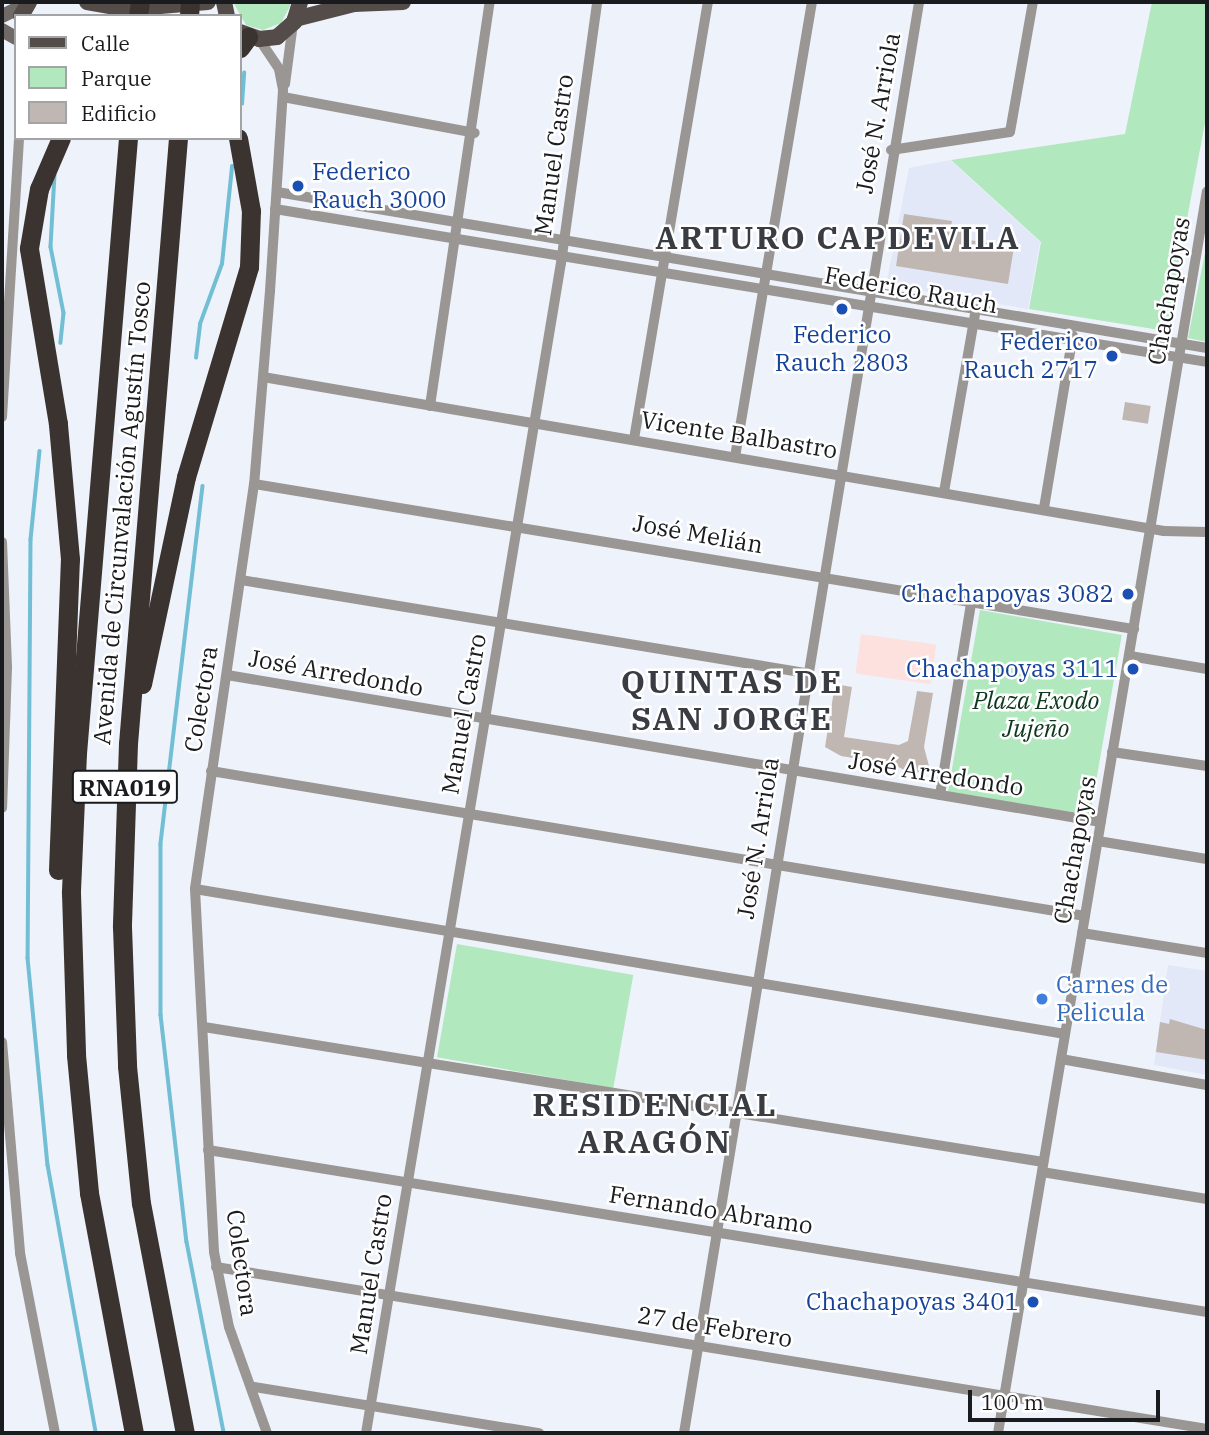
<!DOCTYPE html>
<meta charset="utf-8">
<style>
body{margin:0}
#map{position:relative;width:1209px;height:1435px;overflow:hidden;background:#eef2fb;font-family:"IBM Plex Serif",serif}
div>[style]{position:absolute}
.built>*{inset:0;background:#e2e8f8}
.medical>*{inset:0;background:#fce1de;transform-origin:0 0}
.green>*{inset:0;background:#b1e8be;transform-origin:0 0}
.stream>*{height:3.5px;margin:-1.75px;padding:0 1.75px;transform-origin:1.75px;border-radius:1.75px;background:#71bed5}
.building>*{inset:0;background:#c1b7b2;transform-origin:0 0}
.street>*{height:10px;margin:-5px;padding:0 5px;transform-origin:5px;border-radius:5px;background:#9a9694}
.secondary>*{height:14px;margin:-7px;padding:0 7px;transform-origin:7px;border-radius:7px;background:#706a67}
.primary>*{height:16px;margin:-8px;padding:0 8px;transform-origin:8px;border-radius:8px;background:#534c48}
.highway>*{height:19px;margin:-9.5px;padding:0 9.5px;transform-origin:9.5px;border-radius:9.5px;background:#3b332f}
.dots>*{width:19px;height:19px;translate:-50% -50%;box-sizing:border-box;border:4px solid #fff;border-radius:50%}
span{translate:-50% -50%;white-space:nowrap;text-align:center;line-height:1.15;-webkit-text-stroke:5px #fff;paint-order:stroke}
.shield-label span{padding:2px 5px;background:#fff;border:2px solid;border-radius:5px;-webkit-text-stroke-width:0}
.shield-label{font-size:23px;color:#1a1b1e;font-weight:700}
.street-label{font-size:24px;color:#1a1b1e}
.transit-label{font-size:24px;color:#164399}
.left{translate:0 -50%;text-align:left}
.right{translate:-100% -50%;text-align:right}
.park-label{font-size:24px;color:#0c371c;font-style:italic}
.shop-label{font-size:24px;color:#366cbe}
.district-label{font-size:32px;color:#3a3c44;font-weight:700;letter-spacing:2px}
.frame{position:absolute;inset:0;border:4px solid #1a1b1e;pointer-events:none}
.legend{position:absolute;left:14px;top:14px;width:228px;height:126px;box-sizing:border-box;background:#fff;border:2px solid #a3a4a5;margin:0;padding:9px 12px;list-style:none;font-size:21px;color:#1a1b1e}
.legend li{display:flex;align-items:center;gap:14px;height:35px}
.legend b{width:35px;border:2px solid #a3a4a5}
.scale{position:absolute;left:968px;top:1390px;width:192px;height:32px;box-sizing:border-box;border:4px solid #1a1b1e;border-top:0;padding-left:9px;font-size:21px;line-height:24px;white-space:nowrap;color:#1a1b1e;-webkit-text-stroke:5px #fff;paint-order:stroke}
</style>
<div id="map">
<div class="built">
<i style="clip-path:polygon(950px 160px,1040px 242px,1028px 309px,886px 285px,909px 168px)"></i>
<i style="clip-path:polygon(1168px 965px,1207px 971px,1207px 1075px,1154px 1065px)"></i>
</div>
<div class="medical">
<i style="left:861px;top:634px;width:76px;height:40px;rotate:8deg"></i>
</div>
<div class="green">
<i style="clip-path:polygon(233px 2px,290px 2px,290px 6px,281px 23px,263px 30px,246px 25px)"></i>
<i style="clip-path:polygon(1152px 2px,1207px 2px,1207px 112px,1166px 331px,1029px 309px,1041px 242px,951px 160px,1125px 134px)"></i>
<i style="clip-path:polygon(1206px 248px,1207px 249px,1207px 342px,1188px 338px)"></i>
<i style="left:980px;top:610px;width:144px;height:186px;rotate:10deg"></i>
<i style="left:457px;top:944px;width:179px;height:115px;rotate:10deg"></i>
</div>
<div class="stream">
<i style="left:242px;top:104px;width:31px;rotate:-86deg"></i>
<i style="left:55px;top:175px;width:72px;rotate:93.2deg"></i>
<i style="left:51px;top:247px;width:67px;rotate:78.9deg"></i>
<i style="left:64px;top:313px;width:30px;rotate:96deg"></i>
<i style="left:196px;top:358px;width:34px;rotate:-83deg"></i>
<i style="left:200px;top:324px;width:64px;rotate:-69.9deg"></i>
<i style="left:222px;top:264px;width:98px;rotate:-84.1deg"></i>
<i style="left:40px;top:451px;width:89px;rotate:95.8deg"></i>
<i style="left:31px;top:540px;width:418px;rotate:90.4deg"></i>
<i style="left:28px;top:958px;width:208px;rotate:84.5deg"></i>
<i style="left:48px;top:1165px;width:272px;rotate:79.8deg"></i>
<i style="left:203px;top:486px;width:361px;rotate:96.7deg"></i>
<i style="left:161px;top:845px;width:170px;rotate:90deg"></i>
<i style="left:161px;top:1015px;width:228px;rotate:83.5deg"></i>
<i style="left:187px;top:1242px;width:195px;rotate:79deg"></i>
</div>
<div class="building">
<i style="clip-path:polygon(904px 214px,952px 221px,951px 226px,971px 229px,969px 240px,1014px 247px,1008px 284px,896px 266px)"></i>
<i style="left:1125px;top:402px;width:26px;height:18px;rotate:9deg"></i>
<i style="clip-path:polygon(835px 684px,852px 687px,844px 737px,899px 745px,908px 741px,917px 691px,933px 693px,924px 747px,929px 766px,913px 775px,895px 765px,841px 756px,825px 747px)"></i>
<i style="clip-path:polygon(1170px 1019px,1207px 1030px,1207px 1060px,1156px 1052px,1160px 1022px,1169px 1024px)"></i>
</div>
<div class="street">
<i style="left:259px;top:39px;width:36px;rotate:56deg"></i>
<i style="left:279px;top:69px;width:21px;rotate:79deg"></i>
<i style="left:283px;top:90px;width:201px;rotate:93.7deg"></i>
<i style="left:270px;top:291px;width:194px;rotate:94.7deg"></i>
<i style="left:254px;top:484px;width:409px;rotate:98.3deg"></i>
<i style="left:195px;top:889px;width:363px;rotate:87deg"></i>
<i style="left:214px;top:1252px;width:76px;rotate:78.7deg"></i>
<i style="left:229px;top:1327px;width:113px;rotate:70.3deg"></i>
<i style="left:285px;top:84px;width:62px;rotate:-82.5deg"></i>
<i style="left:283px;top:97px;width:195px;rotate:10.6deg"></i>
<i style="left:891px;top:150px;width:120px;rotate:-8.6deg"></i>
<i style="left:1010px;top:132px;width:132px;rotate:-80deg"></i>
<i style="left:277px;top:192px;width:943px;rotate:9.52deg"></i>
<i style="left:275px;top:209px;width:944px;rotate:9.32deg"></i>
<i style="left:263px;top:377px;width:914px;rotate:9.7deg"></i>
<i style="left:1164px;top:531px;width:43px;rotate:1.3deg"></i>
<i style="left:430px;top:406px;width:408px;rotate:-81.6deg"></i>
<i style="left:2px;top:417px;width:280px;rotate:-86.5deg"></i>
<i style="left:634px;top:439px;width:443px;rotate:-80.4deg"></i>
<i style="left:735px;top:457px;width:461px;rotate:-80.4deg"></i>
<i style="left:254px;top:484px;width:892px;rotate:9.36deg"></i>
<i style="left:944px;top:492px;width:180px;rotate:-80.1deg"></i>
<i style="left:1044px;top:508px;width:175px;rotate:-80.5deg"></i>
<i style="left:2px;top:542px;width:125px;rotate:87.7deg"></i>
<i style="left:7px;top:667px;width:141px;rotate:92deg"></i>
<i style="left:241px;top:580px;width:573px;rotate:9.35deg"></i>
<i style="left:1130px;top:656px;width:78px;rotate:9.6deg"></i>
<i style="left:227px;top:675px;width:886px;rotate:9.55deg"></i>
<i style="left:1112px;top:752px;width:96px;rotate:8.4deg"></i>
<i style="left:211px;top:771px;width:886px;rotate:9.42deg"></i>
<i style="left:940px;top:795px;width:193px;rotate:-80.8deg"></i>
<i style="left:1098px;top:841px;width:110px;rotate:9.4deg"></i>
<i style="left:195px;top:889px;width:882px;rotate:9.46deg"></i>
<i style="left:1082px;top:933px;width:127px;rotate:9.1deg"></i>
<i style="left:204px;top:1027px;width:850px;rotate:9.14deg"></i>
<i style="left:2px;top:1042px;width:212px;rotate:85.1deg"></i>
<i style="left:20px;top:1253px;width:183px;rotate:79deg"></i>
<i style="left:1061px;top:1059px;width:148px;rotate:10.1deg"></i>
<i style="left:208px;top:1150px;width:1012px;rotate:9.21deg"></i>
<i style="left:1042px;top:1172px;width:167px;rotate:9.3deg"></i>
<i style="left:216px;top:1267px;width:1004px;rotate:9.28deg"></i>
<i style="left:254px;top:1387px;width:289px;rotate:9.2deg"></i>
<i style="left:366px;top:1433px;width:1186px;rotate:-80.54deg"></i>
<i style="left:561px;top:263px;width:263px;rotate:-82.1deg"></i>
<i style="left:684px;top:1433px;width:1450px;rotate:-80.67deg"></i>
<i style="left:998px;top:1433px;width:1259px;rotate:-80.45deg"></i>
</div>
<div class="secondary">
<i style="left:2px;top:16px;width:28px;rotate:-26deg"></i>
<i style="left:2px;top:30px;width:16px;rotate:30deg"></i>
</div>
<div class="primary">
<i style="left:87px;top:2px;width:39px;rotate:10deg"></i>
<i style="left:125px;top:9px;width:83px;rotate:-4.8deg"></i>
<i style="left:224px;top:2px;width:14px;rotate:78deg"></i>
<i style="left:21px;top:16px;width:16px;rotate:-60deg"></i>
<i style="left:295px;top:19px;width:61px;rotate:-14.3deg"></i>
<i style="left:354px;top:4px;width:49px;rotate:-2.3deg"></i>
<i style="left:240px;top:32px;width:20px;rotate:20deg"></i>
<i style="left:259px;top:39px;width:18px;rotate:-6deg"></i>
<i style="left:277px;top:37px;width:23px;rotate:-41deg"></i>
<i style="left:294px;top:22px;width:21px;rotate:-73deg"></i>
</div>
<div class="highway">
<i style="left:138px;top:16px;width:14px;rotate:-82deg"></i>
<i style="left:189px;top:16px;width:14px;rotate:-86deg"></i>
<i style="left:240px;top:48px;width:14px;rotate:-54deg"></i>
<i style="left:128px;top:138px;width:617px;rotate:94.74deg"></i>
<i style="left:77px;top:753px;width:140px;rotate:92.5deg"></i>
<i style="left:71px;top:893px;width:162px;rotate:88.2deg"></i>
<i style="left:76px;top:1055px;width:139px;rotate:84.6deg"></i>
<i style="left:89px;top:1193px;width:244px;rotate:79.4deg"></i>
<i style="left:178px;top:138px;width:607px;rotate:94.72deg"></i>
<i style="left:128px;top:743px;width:184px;rotate:91.9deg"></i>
<i style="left:122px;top:927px;width:139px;rotate:87.9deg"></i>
<i style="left:127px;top:1066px;width:138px;rotate:84.2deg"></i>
<i style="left:141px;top:1203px;width:234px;rotate:79.2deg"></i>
<i style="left:142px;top:684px;width:212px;rotate:-78deg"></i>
<i style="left:186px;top:477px;width:219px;rotate:-73.3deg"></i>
<i style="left:249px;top:267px;width:56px;rotate:-88deg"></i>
<i style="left:251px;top:211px;width:74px;rotate:-100.1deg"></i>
<i style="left:58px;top:870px;width:311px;rotate:-87.8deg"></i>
<i style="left:70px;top:559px;width:136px;rotate:-95.1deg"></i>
<i style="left:58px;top:424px;width:178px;rotate:-99.4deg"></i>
<i style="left:29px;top:248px;width:60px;rotate:-80.4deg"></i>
<i style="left:39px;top:189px;width:56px;rotate:-66.7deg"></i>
</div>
<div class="dots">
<i style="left:298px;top:186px;background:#1a4fb4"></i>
<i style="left:842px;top:309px;background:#1a4fb4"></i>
<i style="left:1112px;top:356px;background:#1a4fb4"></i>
<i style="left:1128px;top:594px;background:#1a4fb4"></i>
<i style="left:1133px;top:669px;background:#1a4fb4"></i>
<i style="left:1042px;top:999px;background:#3f7fe0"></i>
<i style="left:1033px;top:1302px;background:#1a4fb4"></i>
</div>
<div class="shield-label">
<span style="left:125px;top:787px">RNA019</span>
</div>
<div class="street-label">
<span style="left:878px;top:113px;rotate:-80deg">José N. Arriola</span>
<span style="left:554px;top:155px;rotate:-82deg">Manuel Castro</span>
<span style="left:911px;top:290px;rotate:10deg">Federico Rauch</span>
<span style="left:1169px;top:291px;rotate:-80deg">Chachapoyas</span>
<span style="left:739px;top:435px;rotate:9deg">Vicente Balbastro</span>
<span style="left:122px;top:513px;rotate:-85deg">Avenida de Circunvalación Agustín Tosco</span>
<span style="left:698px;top:534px;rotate:10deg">José Melián</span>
<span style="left:336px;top:673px;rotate:10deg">José Arredondo</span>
<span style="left:201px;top:699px;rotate:-81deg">Colectora</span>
<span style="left:464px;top:714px;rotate:-80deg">Manuel Castro</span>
<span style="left:936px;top:774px;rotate:9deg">José Arredondo</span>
<span style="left:758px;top:838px;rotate:-81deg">José N. Arriola</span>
<span style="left:1075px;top:850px;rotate:-80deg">Chachapoyas</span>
<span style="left:711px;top:1210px;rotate:9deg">Fernando Abramo</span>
<span style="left:242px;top:1263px;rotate:82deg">Colectora</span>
<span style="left:371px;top:1274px;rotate:-81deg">Manuel Castro</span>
<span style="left:715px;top:1327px;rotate:9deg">27 de Febrero</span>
</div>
<div class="transit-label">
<span class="left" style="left:312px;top:186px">Federico<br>Rauch 3000</span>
<span style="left:842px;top:349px">Federico<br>Rauch 2803</span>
<span class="right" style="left:1098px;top:356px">Federico<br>Rauch 2717</span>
<span class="right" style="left:1114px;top:594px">Chachapoyas 3082</span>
<span class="right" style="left:1119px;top:669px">Chachapoyas 3111</span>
<span class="right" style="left:1019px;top:1302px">Chachapoyas 3401</span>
</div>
<div class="park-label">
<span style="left:1036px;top:715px">Plaza Exodo<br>Jujeño</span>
</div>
<div class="shop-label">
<span class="left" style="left:1056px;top:999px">Carnes de<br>Pelicula</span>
</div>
<div class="district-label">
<span style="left:838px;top:237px">ARTURO CAPDEVILA</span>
<span style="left:732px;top:700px">QUINTAS DE<br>SAN JORGE</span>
<span style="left:655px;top:1123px">RESIDENCIAL<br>ARAGÓN</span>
</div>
<div class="frame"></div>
<ul class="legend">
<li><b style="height:9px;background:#534c48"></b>Calle</li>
<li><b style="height:19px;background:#b1e8be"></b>Parque</li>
<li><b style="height:19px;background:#c1b7b2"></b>Edificio</li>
</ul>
<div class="scale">100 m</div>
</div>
